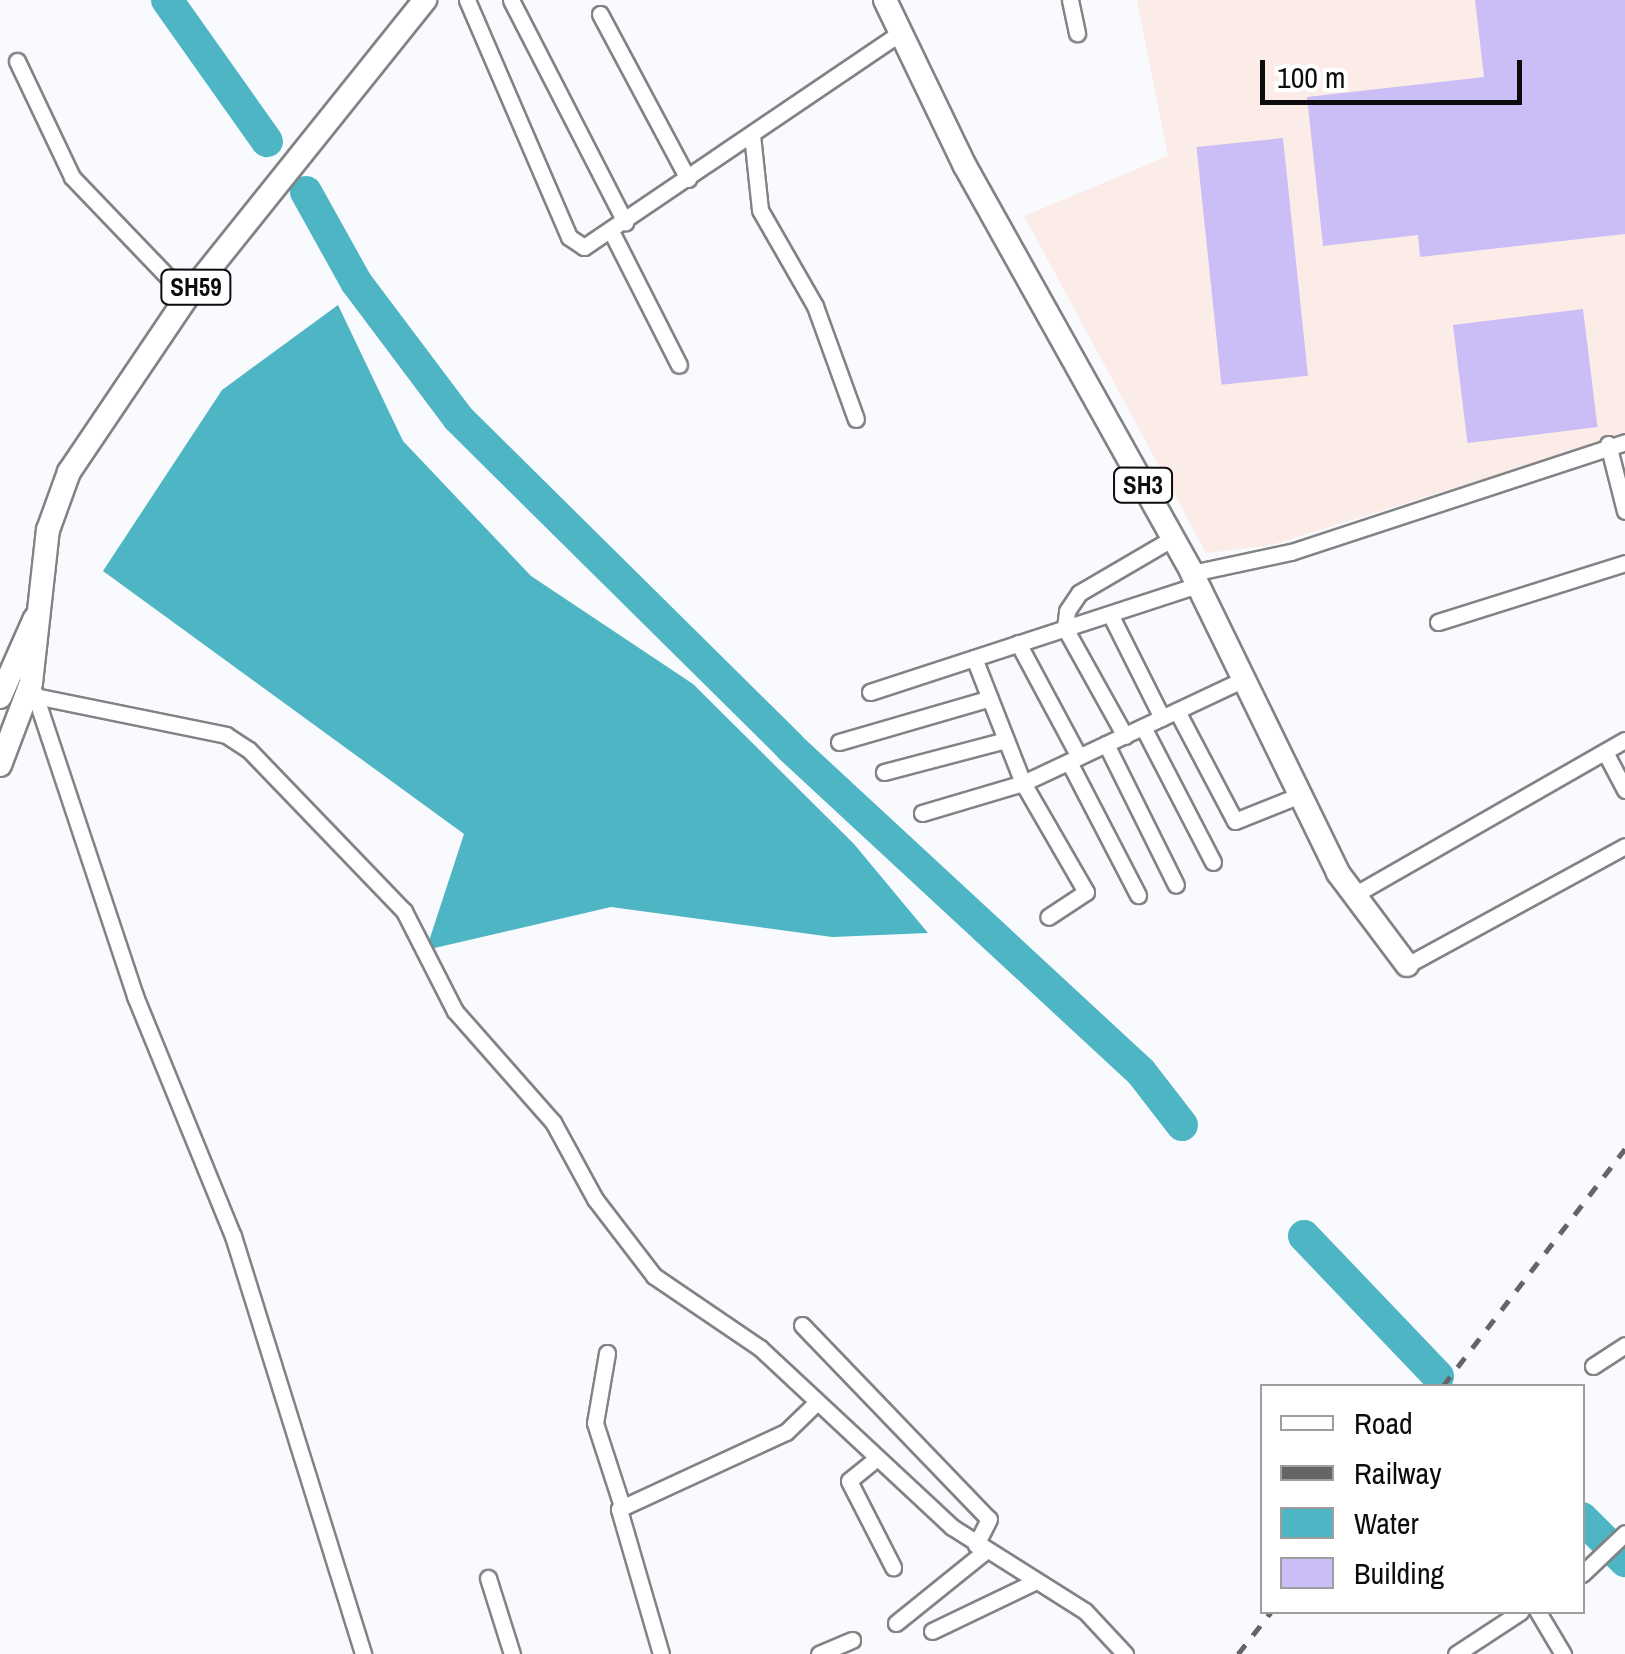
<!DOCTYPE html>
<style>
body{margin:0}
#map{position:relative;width:1625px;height:1654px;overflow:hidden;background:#f9fafd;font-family:"Archivo Narrow",sans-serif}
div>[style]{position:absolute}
.industrial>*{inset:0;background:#fcece8}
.water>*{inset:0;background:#4eb5c4}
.river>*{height:32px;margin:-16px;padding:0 16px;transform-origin:16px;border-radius:16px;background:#4eb5c4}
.building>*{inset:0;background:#cbbef6;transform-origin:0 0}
.roads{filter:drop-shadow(2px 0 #828386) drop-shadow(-2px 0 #828386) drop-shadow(0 2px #828386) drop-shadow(0 -2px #828386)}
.minor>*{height:15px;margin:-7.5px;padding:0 7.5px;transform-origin:7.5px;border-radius:7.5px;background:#fff}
.primary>*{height:22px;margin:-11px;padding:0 11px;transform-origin:11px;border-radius:11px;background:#fff}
.rail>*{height:5px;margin-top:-2.5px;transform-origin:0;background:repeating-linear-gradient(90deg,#656567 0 12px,transparent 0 24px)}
span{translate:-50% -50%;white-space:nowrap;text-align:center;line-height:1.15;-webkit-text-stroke:8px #fff;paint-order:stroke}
.shield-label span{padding:2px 8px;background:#fff;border:2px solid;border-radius:8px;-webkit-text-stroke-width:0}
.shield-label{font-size:25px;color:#0c0c0d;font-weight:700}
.legend{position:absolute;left:1260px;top:1384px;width:325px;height:230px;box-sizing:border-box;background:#fff;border:2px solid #9e9e9e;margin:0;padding:12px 18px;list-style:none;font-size:30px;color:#0c0c0d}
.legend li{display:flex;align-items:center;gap:20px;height:50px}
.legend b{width:50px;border:2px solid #9e9e9e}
.scale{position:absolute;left:1260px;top:60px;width:262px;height:45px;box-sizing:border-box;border:5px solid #0c0c0d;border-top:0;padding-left:12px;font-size:30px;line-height:35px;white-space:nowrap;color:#0c0c0d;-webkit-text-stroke:8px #fff;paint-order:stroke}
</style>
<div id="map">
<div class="industrial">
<i style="clip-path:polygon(1137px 0,1625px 0,1625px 435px,1268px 546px,1206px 553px,1024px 216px,1168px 156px)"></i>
</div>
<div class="water">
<i style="clip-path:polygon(338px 305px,403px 441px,531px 576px,693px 684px,854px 844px,928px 933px,832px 937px,611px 907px,426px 950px,464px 834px,103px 571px,222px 390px)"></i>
</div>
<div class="river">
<i style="left:167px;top:0;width:173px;rotate:54.7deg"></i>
<i style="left:306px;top:192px;width:103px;rotate:60.9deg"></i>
<i style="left:356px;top:282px;width:170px;rotate:53.1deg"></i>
<i style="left:458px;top:418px;width:467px;rotate:44.7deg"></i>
<i style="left:790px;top:747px;width:478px;rotate:42.8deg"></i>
<i style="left:1141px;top:1072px;width:67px;rotate:52.3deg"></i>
<i style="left:1304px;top:1236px;width:194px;rotate:46.3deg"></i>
<i style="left:1582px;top:1518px;width:61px;rotate:45deg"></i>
</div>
<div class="building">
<i style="clip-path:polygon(1475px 0,1625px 0,1625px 234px,1420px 257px,1418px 235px,1323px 246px,1307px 97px,1484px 77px)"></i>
<i style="left:1283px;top:138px;width:239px;height:87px;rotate:84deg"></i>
<i style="left:1583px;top:309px;width:119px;height:131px;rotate:83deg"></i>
</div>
<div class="roads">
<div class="minor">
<i style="left:467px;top:0;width:258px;rotate:66.7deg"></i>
<i style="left:569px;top:237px;width:18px;rotate:34deg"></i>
<i style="left:584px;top:247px;width:383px;rotate:-34.1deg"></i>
<i style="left:511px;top:0;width:250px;rotate:62.8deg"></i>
<i style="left:1070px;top:0;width:34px;rotate:78deg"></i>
<i style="left:600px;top:14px;width:187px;rotate:61.9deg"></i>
<i style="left:17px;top:61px;width:128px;rotate:64.6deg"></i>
<i style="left:72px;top:177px;width:166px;rotate:46.2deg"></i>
<i style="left:752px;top:135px;width:75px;rotate:83.9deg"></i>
<i style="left:760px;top:210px;width:111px;rotate:60.2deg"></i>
<i style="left:815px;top:306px;width:120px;rotate:70.1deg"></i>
<i style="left:611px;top:231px;width:150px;rotate:63.1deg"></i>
<i style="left:1608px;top:444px;width:69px;rotate:75.8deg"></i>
<i style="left:1192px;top:573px;width:101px;rotate:-12deg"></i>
<i style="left:1291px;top:552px;width:352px;rotate:-18.2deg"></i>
<i style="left:1110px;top:614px;width:116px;rotate:63.4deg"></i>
<i style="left:1438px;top:622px;width:196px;rotate:-17.5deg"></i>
<i style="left:1018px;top:643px;width:129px;rotate:61.8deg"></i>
<i style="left:974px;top:658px;width:134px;rotate:68.6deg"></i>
<i style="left:1023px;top:783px;width:126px;rotate:60deg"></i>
<i style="left:1086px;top:892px;width:45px;rotate:146.7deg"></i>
<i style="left:33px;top:689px;width:324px;rotate:71.6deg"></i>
<i style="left:135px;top:996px;width:259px;rotate:67.8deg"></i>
<i style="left:233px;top:1236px;width:438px;rotate:72.7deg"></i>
<i style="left:870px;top:692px;width:345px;rotate:-18.1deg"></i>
<i style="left:35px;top:696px;width:195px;rotate:11.5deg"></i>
<i style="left:226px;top:735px;width:27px;rotate:33deg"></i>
<i style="left:249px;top:750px;width:223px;rotate:46.1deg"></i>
<i style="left:404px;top:911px;width:112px;rotate:63deg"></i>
<i style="left:455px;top:1011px;width:148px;rotate:48.6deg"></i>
<i style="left:553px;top:1122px;width:88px;rotate:61.4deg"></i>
<i style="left:595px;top:1199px;width:97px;rotate:52.5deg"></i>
<i style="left:654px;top:1276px;width:128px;rotate:34.2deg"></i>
<i style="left:760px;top:1348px;width:262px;rotate:43deg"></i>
<i style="left:952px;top:1527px;width:157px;rotate:32.3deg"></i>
<i style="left:1085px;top:1611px;width:59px;rotate:47.1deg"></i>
<i style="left:1177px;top:711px;width:124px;rotate:62.2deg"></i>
<i style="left:1235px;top:821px;width:70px;rotate:-21.8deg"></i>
<i style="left:1143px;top:727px;width:152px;rotate:62.6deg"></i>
<i style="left:1125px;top:736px;width:124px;rotate:-119.1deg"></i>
<i style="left:1065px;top:628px;width:17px;rotate:-83deg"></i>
<i style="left:1067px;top:611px;width:22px;rotate:-56deg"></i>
<i style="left:1079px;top:593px;width:109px;rotate:-30.3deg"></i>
<i style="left:839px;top:742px;width:157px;rotate:-16.2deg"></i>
<i style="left:1106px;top:744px;width:157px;rotate:63.6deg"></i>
<i style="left:1605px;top:752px;width:43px;rotate:62.2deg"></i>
<i style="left:1069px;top:762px;width:150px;rotate:62.6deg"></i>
<i style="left:884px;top:772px;width:126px;rotate:-14.7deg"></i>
<i style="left:922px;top:813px;width:105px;rotate:-16.5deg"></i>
<i style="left:1023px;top:783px;width:244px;rotate:-25.2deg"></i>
<i style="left:1354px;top:895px;width:312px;rotate:-29.8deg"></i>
<i style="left:1407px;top:965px;width:248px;rotate:-28.6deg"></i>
<i style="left:802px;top:1325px;width:269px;rotate:46.1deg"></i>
<i style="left:989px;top:1519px;width:29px;rotate:117deg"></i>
<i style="left:607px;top:1353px;width:71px;rotate:99.7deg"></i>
<i style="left:595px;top:1423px;width:87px;rotate:72deg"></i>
<i style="left:1593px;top:1366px;width:38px;rotate:-33deg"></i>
<i style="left:877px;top:1458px;width:36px;rotate:141deg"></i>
<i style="left:849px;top:1481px;width:97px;rotate:62.9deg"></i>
<i style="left:1582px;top:1574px;width:59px;rotate:-43.6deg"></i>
<i style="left:488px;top:1578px;width:80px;rotate:72.5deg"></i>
<i style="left:1538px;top:1612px;width:49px;rotate:59.2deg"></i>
<i style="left:896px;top:1623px;width:113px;rotate:-38.9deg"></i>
<i style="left:932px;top:1631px;width:111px;rotate:-25.6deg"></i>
<i style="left:661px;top:1654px;width:151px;rotate:-106.2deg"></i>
<i style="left:619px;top:1509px;width:184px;rotate:-24.8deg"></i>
<i style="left:786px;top:1432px;width:43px;rotate:-44.1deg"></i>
<i style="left:819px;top:1654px;width:36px;rotate:-23deg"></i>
<i style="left:1456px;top:1654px;width:77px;rotate:-33.3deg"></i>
</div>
<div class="primary">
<i style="left:885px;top:0;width:184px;rotate:64.3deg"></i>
<i style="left:965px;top:166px;width:466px;rotate:60.8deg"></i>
<i style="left:1192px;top:573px;width:334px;rotate:64deg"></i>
<i style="left:1338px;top:873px;width:115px;rotate:53.1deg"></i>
<i style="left:0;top:697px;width:86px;rotate:-66.1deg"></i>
<i style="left:0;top:765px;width:88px;rotate:-69.3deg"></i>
<i style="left:31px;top:683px;width:154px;rotate:-83.7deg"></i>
<i style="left:48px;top:530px;width:62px;rotate:-70.1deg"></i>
<i style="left:69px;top:472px;width:211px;rotate:-56deg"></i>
<i style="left:187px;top:297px;width:381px;rotate:-51.3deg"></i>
</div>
</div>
<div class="rail">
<i style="left:1443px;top:1386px;width:299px;rotate:-52.5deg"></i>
<i style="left:1238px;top:1654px;width:53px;rotate:-51.8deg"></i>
</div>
<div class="shield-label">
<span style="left:196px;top:287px">SH59</span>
<span style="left:1143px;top:485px">SH3</span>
</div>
<ul class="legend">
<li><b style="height:12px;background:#fff"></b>Road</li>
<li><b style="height:12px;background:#656567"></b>Railway</li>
<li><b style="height:28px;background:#4eb5c4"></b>Water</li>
<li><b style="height:28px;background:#cbbef6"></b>Building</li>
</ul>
<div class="scale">100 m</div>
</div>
